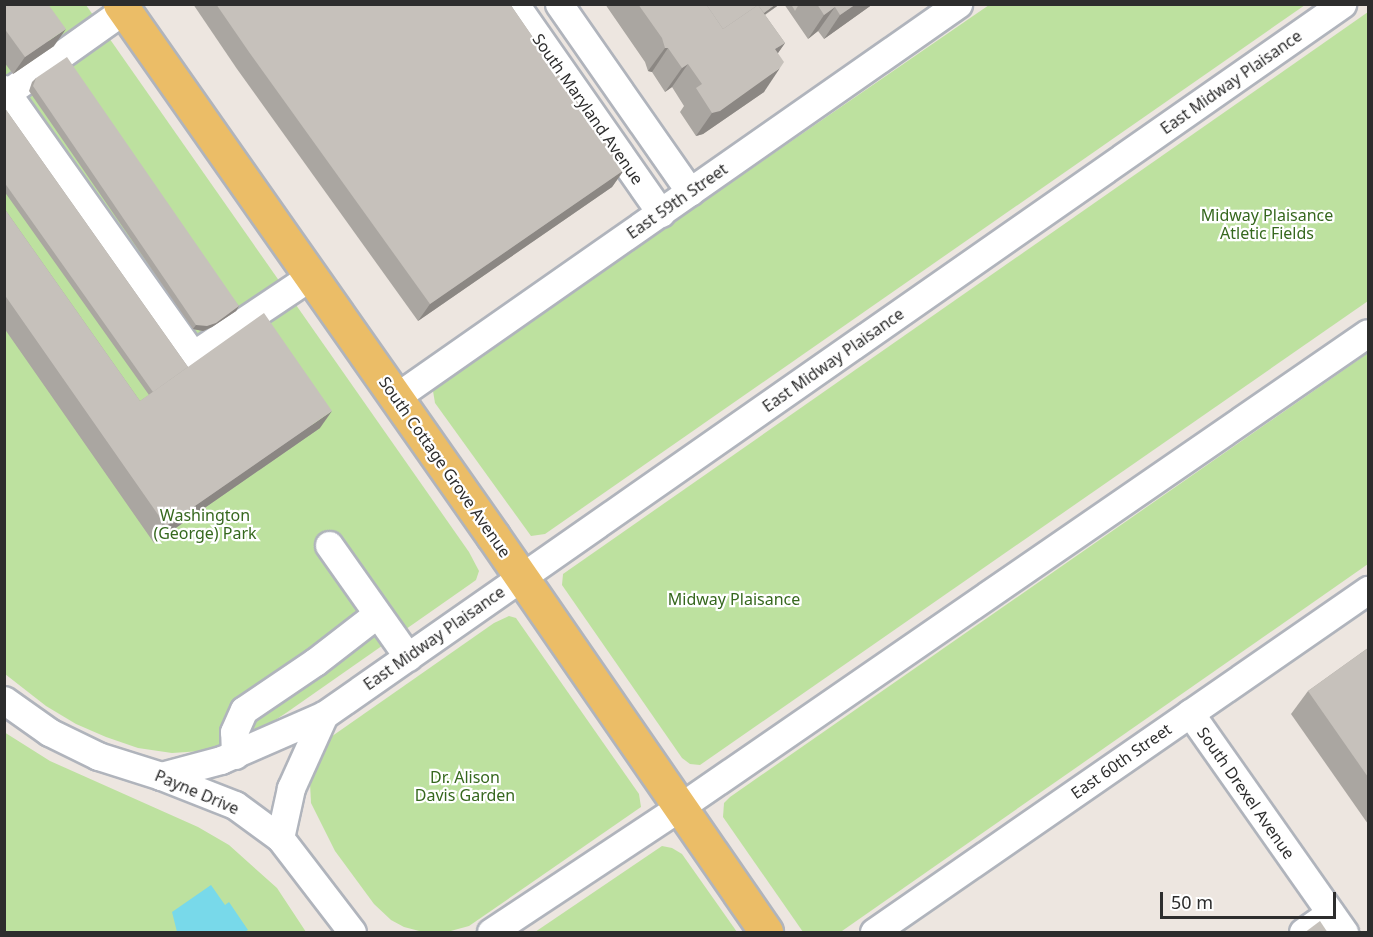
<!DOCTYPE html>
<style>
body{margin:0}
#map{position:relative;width:1373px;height:937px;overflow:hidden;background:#ede6e0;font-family:"Noto Sans",sans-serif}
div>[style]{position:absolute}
.green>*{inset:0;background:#bde19f}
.water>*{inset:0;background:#78d9ea}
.roads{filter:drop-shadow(2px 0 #b0b4bc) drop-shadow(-2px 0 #b0b4bc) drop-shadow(0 2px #b0b4bc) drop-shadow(0 -2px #b0b4bc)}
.minor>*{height:27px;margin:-13.5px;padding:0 13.5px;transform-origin:13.5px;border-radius:13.5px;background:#fff}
.major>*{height:33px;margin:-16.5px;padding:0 16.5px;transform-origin:16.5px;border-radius:16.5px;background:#ebbd67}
.wall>*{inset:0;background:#aaa6a1}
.shaded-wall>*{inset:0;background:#8b8783}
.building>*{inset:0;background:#c6c1bb}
span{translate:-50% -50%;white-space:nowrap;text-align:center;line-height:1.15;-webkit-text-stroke:4.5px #fff;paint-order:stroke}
.street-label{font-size:16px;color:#2d2d2d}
.park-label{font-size:16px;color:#36681e}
.frame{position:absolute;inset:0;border:6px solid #2d2d2d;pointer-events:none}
.scale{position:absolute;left:1160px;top:892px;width:176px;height:27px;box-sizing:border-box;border:3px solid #2d2d2d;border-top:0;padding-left:8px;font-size:18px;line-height:21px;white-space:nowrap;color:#2d2d2d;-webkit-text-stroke:4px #fff;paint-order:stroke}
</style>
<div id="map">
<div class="green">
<i style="clip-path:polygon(4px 5px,86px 5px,469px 552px,479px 571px,476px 580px,469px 585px,286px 713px,257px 732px,216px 750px,172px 753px,138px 748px,106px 737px,76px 724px,46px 706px,5px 674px)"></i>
<i style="clip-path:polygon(989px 5px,1305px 5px,545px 534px,531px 536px,435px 403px,433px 391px,440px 383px)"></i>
<i style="clip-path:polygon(1368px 12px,1368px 301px,700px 765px,690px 764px,682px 758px,562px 585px,563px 574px)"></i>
<i style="clip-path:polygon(1368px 353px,1368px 564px,842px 931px,803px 932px,723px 817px,724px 803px,730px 797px)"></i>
<i style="clip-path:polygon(509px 616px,516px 618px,639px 794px,641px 807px,469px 926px,447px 932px,423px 932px,404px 927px,391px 920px,374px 904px,335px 851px,311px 803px,310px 783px,313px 768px,319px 752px,328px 739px,494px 623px)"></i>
<i style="clip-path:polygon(4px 732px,50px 761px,198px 827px,229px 845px,277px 888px,306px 932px,5px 932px)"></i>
<i style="clip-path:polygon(662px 846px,672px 848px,682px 854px,737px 932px,535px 932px)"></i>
</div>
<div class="water">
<i style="clip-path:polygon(211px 885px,225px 905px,229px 902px,248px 930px,244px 932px,177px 932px,172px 912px)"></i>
</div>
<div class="roads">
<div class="minor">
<i style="left:515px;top:4px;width:255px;rotate:55.1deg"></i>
<i style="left:559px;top:4px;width:229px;rotate:55.1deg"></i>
<i style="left:4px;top:89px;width:326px;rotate:54.6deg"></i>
<i style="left:193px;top:355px;width:142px;rotate:-33.8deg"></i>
<i style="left:7px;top:93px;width:143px;rotate:-35.4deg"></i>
<i style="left:396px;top:397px;width:686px;rotate:-34.96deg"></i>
<i style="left:329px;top:545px;width:137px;rotate:54.8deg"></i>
<i style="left:4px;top:700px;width:55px;rotate:35.4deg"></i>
<i style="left:49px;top:732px;width:55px;rotate:26.1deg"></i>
<i style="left:98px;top:756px;width:66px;rotate:17.6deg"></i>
<i style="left:161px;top:776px;width:79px;rotate:21.4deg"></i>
<i style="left:235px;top:805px;width:56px;rotate:36.3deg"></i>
<i style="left:280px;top:838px;width:118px;rotate:52.5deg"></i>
<i style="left:1190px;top:713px;width:268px;rotate:54.9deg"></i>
<i style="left:235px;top:755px;width:23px;rotate:-92deg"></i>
<i style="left:234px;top:732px;width:24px;rotate:-66deg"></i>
<i style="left:244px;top:710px;width:86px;rotate:-34.1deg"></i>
<i style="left:315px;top:662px;width:78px;rotate:-37.7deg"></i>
<i style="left:161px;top:776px;width:62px;rotate:-14.9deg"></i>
<i style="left:221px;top:760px;width:112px;rotate:-23.6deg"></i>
<i style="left:324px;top:715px;width:1242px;rotate:-34.93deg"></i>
<i style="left:280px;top:838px;width:51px;rotate:-77.6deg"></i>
<i style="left:291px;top:788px;width:80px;rotate:-65.7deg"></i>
<i style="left:491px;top:932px;width:227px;rotate:-33.5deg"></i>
<i style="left:680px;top:807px;width:835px;rotate:-34.57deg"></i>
<i style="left:874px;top:932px;width:601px;rotate:-34.7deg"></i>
<i style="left:1303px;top:932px;width:33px;rotate:-35deg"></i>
</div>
<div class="major">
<i style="left:120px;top:4px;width:650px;rotate:54.96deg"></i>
<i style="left:493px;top:536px;width:481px;rotate:55.4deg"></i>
</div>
</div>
<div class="wall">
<i style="clip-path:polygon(4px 4px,54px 46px,13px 74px,4px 62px)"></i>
<i style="clip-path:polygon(193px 4px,510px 4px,624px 170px,612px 187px,418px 321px,237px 69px)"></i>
<i style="clip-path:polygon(605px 4px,780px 4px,765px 15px,785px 43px,778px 53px,764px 92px,703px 134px,696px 136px,680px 112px,684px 106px,672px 87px,665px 92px,652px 72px,648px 71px,645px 62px)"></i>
<i style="clip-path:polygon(784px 4px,873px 4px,824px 39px,818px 31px,808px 39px)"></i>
<i style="clip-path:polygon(36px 78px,239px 306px,236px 311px,212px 327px,203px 331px,193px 329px,29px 91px,32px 82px)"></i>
<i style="clip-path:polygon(4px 107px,188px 367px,320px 428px,154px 543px,4px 328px,4px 208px,140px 401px,149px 395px,4px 191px)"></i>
<i style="clip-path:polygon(1368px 648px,1368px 824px,1291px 714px,1308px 691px)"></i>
</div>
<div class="shaded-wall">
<i style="clip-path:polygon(776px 4px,780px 4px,742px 30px,746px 26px)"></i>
<i style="clip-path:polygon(856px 4px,873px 4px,824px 39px,840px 15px)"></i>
<i style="clip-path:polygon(835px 7px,818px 31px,808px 39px,824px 15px)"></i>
<i style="clip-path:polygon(66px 29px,54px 46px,13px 74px,25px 57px)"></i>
<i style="clip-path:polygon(785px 43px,768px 67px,775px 49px)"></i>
<i style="clip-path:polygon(665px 48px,668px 48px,652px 72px,648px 71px)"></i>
<i style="clip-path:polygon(688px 64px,672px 87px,665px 92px,682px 68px)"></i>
<i style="clip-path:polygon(780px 68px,764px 92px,703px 134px,696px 136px,712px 113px)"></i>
<i style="clip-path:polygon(624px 170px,612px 187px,418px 321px,430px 304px)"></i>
<i style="clip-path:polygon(239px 306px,236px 311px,212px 327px,203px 331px,193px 329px,196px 325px)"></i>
<i style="clip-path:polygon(332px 411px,320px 428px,154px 543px,166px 526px)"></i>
</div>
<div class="building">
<i style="clip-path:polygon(4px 4px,48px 4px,66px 29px,25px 57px,4px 28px)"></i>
<i style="clip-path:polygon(216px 4px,510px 4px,624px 170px,430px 304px,249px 52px)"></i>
<i style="clip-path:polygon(638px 4px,706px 4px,723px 29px,758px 5px,785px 43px,775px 49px,784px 62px,780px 68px,720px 111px,712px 113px,696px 88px,702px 84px,688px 64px,682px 68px,668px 48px,665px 48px,662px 38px)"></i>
<i style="clip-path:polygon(706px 4px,776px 4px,764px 13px,758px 5px,723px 29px)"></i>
<i style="clip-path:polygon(791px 4px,799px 4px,795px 11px)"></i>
<i style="clip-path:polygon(817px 4px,856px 4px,840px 15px,835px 7px,824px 15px)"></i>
<i style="clip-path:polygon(67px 57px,239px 306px,216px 323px,207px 326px,196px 325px,33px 86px,36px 78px)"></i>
<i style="clip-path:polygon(4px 107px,188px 367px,153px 392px,4px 182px)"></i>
<i style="clip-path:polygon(4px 208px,140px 401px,264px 313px,332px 411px,166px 526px,4px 294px)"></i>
<i style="clip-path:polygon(1368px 648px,1368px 777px,1308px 691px)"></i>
<i style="clip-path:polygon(1320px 921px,1328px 933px,1304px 933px)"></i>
</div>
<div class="street-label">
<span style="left:1231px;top:82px;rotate:-35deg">East Midway Plaisance</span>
<span style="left:588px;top:109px;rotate:55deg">South Maryland Avenue</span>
<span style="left:677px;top:201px;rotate:-35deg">East 59th Street</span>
<span style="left:833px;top:360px;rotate:-35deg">East Midway Plaisance</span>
<span style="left:445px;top:467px;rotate:55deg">South Cottage Grove Avenue</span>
<span style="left:434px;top:638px;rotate:-35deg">East Midway Plaisance</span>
<span style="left:1121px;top:761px;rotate:-35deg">East 60th Street</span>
<span style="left:197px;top:792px;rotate:23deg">Payne Drive</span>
<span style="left:1246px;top:793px;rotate:55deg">South Drexel Avenue</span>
</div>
<div class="park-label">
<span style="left:1267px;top:224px">Midway Plaisance<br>Atletic Fields</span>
<span style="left:205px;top:524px">Washington<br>(George) Park</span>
<span style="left:734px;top:599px">Midway Plaisance</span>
<span style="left:465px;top:786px">Dr. Alison<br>Davis Garden</span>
</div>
<div class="frame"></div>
<div class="scale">50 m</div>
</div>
